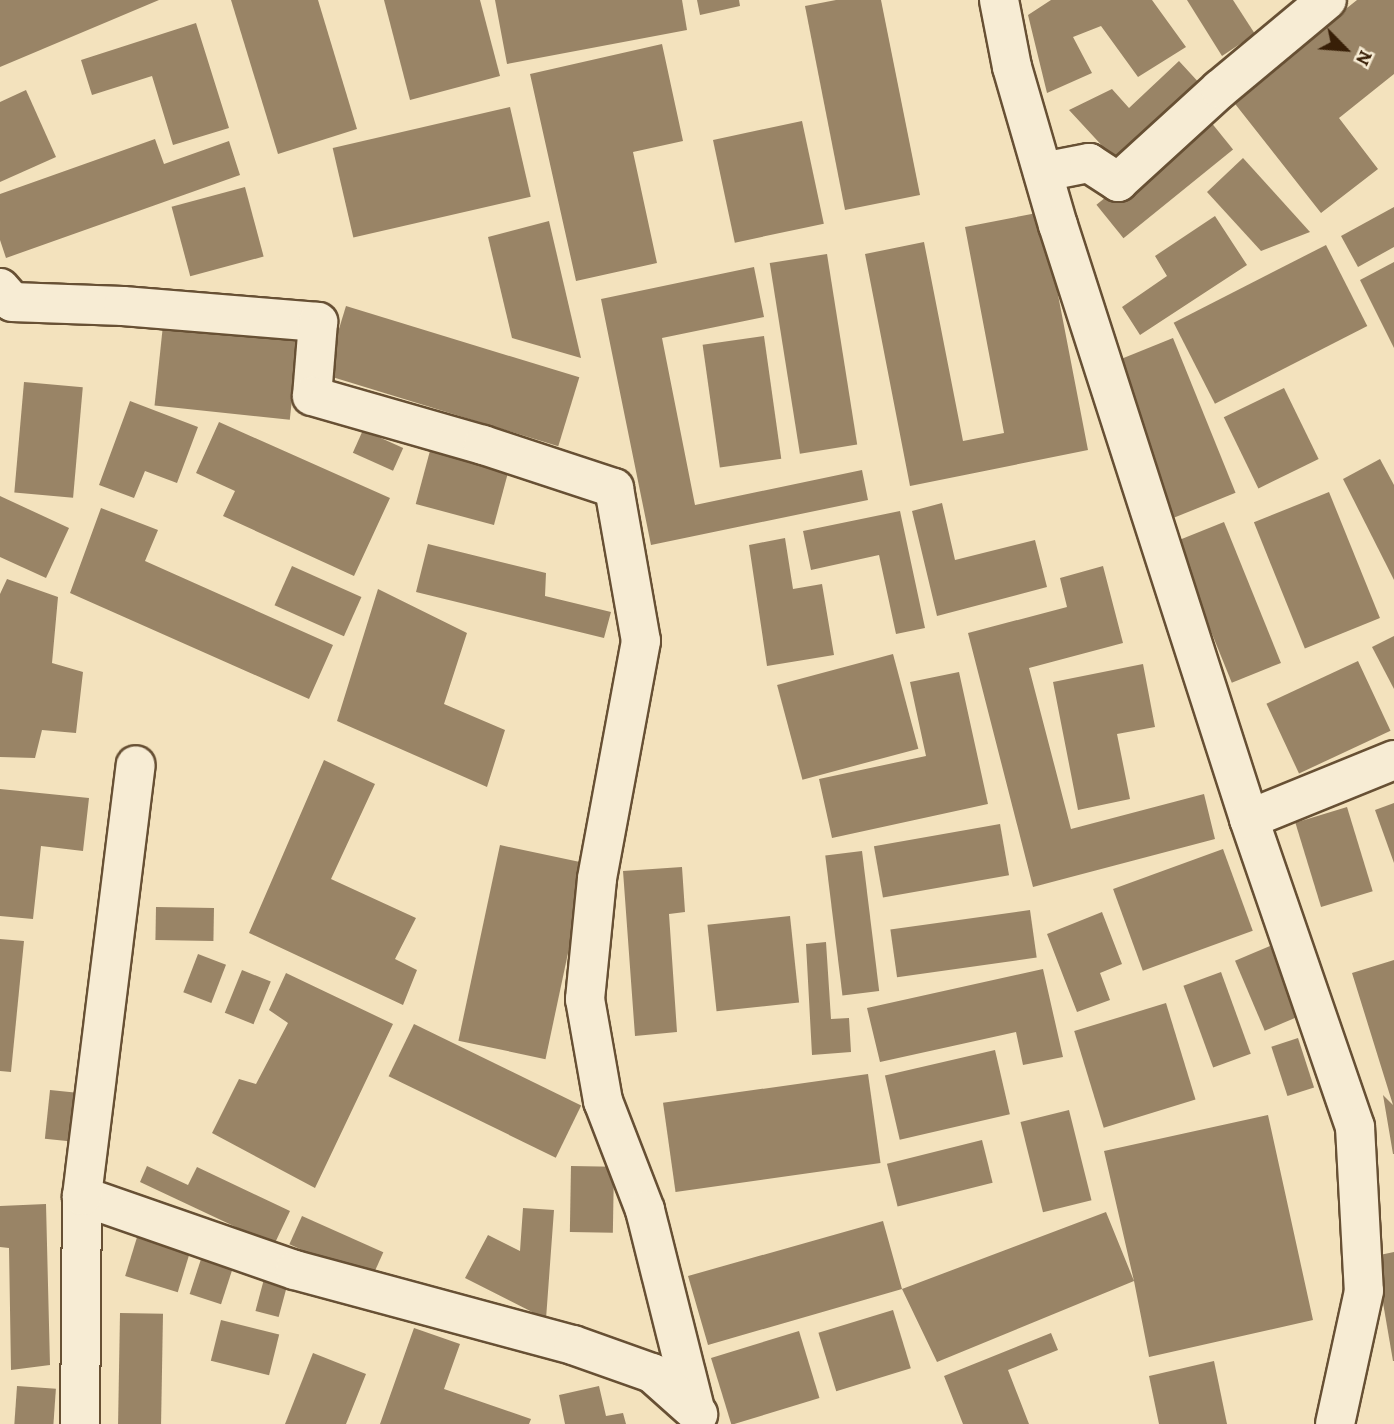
<!DOCTYPE html>
<style>
body{margin:0}
#map{position:relative;width:1394px;height:1424px;overflow:hidden;background:#f3e2bd;font-family:Alegreya,serif}
div>[style]{position:absolute}
.building>*{inset:0;background:#998466;transform-origin:0 0}
.roads{filter:drop-shadow(2px 0 #675034) drop-shadow(-2px 0 #675034) drop-shadow(0 2px #675034) drop-shadow(0 -2px #675034)}
.street>*{height:38px;margin:-19px;padding:0 19px;transform-origin:19px;border-radius:19px;background:#f7ecd4}
span{translate:-50% -50%;white-space:nowrap;text-align:center;line-height:1.15;-webkit-text-stroke:5px #f7ecd4;paint-order:stroke}
.north{position:absolute;left:1310px;top:14px;width:70px;height:70px;-webkit-text-stroke:5px #f7ecd4;paint-order:stroke;rotate:115deg;font-size:19px;font-weight:700;line-height:28px;text-align:center;color:#381f07}
.north::after{content:'';display:block;margin:auto;width:24px;height:32px;background:#381f07;clip-path:polygon(50% 0,100% 100%,50% 72%,0 100%)}
</style>
<div id="map">
<div class="building">
<i style="clip-path:polygon(0 0,159px 0,0 67px)"></i>
<i style="clip-path:polygon(231px 0,318px 0,357px 129px,278px 154px)"></i>
<i style="clip-path:polygon(384px 0,480px 0,500px 76px,410px 100px)"></i>
<i style="clip-path:polygon(495px 0,682px 0,687px 30px,507px 64px)"></i>
<i style="clip-path:polygon(697px 0,739px 0,740px 6px,700px 15px)"></i>
<i style="clip-path:polygon(836px 0,881px 0,920px 195px,845px 210px,805px 6px)"></i>
<i style="clip-path:polygon(1051px 0,1152px 0,1186px 47px,1138px 77px,1101px 26px,1073px 37px,1092px 73px,1047px 93px,1028px 15px)"></i>
<i style="clip-path:polygon(1187px 0,1233px 0,1255px 34px,1222px 56px)"></i>
<i style="clip-path:polygon(1357px 0,1394px 0,1394px 74px,1339px 118px,1378px 169px,1321px 213px,1232px 100px)"></i>
<i style="clip-path:polygon(196px 23px,229px 128px,173px 145px,152px 76px,92px 95px,81px 60px)"></i>
<i style="clip-path:polygon(662px 44px,683px 141px,633px 152px,657px 263px,576px 281px,530px 74px)"></i>
<i style="clip-path:polygon(1179px 61px,1202px 86px,1119px 164px,1069px 110px,1112px 89px,1129px 108px)"></i>
<i style="clip-path:polygon(26px 90px,56px 157px,0 182px,0 102px)"></i>
<i style="left:510px;top:107px;width:92px;height:182px;rotate:77deg"></i>
<i style="left:1206px;top:116px;width:43px;height:141px;rotate:51deg"></i>
<i style="left:802px;top:121px;width:105px;height:91px;rotate:78deg"></i>
<i style="clip-path:polygon(155px 139px,164px 164px,229px 141px,240px 175px,6px 258px,0 240px,0 194px)"></i>
<i style="clip-path:polygon(1243px 158px,1310px 232px,1261px 251px,1207px 192px)"></i>
<i style="left:245px;top:187px;width:72px;height:76px;rotate:75deg"></i>
<i style="clip-path:polygon(1394px 207px,1394px 247px,1358px 267px,1341px 236px)"></i>
<i style="clip-path:polygon(1042px 212px,1088px 450px,910px 486px,865px 254px,924px 242px,963px 441px,1004px 433px,965px 227px)"></i>
<i style="clip-path:polygon(1215px 216px,1247px 265px,1140px 335px,1122px 307px,1167px 276px,1155px 256px)"></i>
<i style="clip-path:polygon(549px 221px,581px 358px,512px 338px,488px 237px)"></i>
<i style="left:1326px;top:245px;width:91px;height:171px;rotate:63deg"></i>
<i style="left:827px;top:254px;width:193px;height:58px;rotate:81deg"></i>
<i style="clip-path:polygon(1394px 262px,1394px 348px,1360px 280px)"></i>
<i style="clip-path:polygon(754px 267px,764px 317px,662px 338px,695px 505px,862px 470px,868px 500px,651px 545px,601px 299px)"></i>
<i style="left:346px;top:306px;width:244px;height:72px;rotate:17deg"></i>
<i style="left:163px;top:325px;width:136px;height:81px;rotate:6deg"></i>
<i style="left:764px;top:336px;width:124px;height:62px;rotate:82deg"></i>
<i style="left:1173px;top:338px;width:167px;height:66px;rotate:68deg"></i>
<i style="left:24px;top:382px;width:59px;height:111px;rotate:5deg"></i>
<i style="left:1284px;top:388px;width:79px;height:67px;rotate:64deg"></i>
<i style="clip-path:polygon(130px 401px,198px 427px,177px 483px,145px 471px,134px 498px,99px 485px)"></i>
<i style="clip-path:polygon(219px 422px,390px 498px,354px 576px,223px 516px,235px 491px,196px 473px)"></i>
<i style="left:363px;top:430px;width:44px;height:25px;rotate:24deg"></i>
<i style="left:431px;top:447px;width:81px;height:59px;rotate:15deg"></i>
<i style="clip-path:polygon(1380px 459px,1394px 485px,1394px 580px,1343px 479px)"></i>
<i style="left:1329px;top:492px;width:136px;height:81px;rotate:68deg"></i>
<i style="clip-path:polygon(0 496px,69px 528px,46px 578px,0 557px)"></i>
<i style="clip-path:polygon(942px 503px,955px 560px,1035px 540px,1047px 587px,937px 616px,912px 511px)"></i>
<i style="clip-path:polygon(101px 508px,158px 530px,145px 561px,333px 645px,309px 699px,70px 593px)"></i>
<i style="clip-path:polygon(900px 511px,925px 628px,896px 634px,879px 555px,811px 570px,803px 531px)"></i>
<i style="left:1224px;top:522px;width:152px;height:53px;rotate:68deg"></i>
<i style="clip-path:polygon(785px 538px,793px 589px,822px 584px,834px 655px,767px 666px,749px 545px)"></i>
<i style="clip-path:polygon(428px 544px,546px 573px,545px 596px,611px 612px,604px 638px,416px 592px)"></i>
<i style="left:292px;top:566px;width:76px;height:43px;rotate:24deg"></i>
<i style="clip-path:polygon(1103px 566px,1123px 643px,1029px 668px,1071px 829px,1204px 794px,1215px 839px,1033px 887px,968px 633px,1067px 607px,1060px 578px)"></i>
<i style="clip-path:polygon(7px 579px,58px 597px,52px 663px,83px 672px,76px 733px,42px 730px,35px 758px,0 757px,0 594px)"></i>
<i style="clip-path:polygon(378px 589px,467px 633px,444px 704px,505px 730px,487px 787px,337px 721px)"></i>
<i style="clip-path:polygon(1394px 636px,1394px 689px,1372px 647px)"></i>
<i style="left:893px;top:654px;width:98px;height:120px;rotate:75deg"></i>
<i style="left:1358px;top:661px;width:77px;height:101px;rotate:65deg"></i>
<i style="clip-path:polygon(1143px 664px,1155px 727px,1117px 734px,1130px 799px,1078px 810px,1053px 682px)"></i>
<i style="clip-path:polygon(959px 672px,988px 804px,832px 838px,819px 779px,926px 756px,910px 682px)"></i>
<i style="clip-path:polygon(324px 760px,375px 784px,331px 879px,416px 918px,395px 959px,417px 970px,403px 1005px,249px 933px)"></i>
<i style="clip-path:polygon(0 789px,89px 798px,83px 851px,41px 846px,33px 919px,0 916px)"></i>
<i style="clip-path:polygon(1394px 803px,1394px 863px,1375px 810px)"></i>
<i style="left:1347px;top:807px;width:88px;height:54px;rotate:73deg"></i>
<i style="left:1000px;top:824px;width:52px;height:128px;rotate:80deg"></i>
<i style="left:500px;top:845px;width:89px;height:200px;rotate:12deg"></i>
<i style="left:1223px;top:849px;width:87px;height:117px;rotate:70deg"></i>
<i style="left:862px;top:851px;width:141px;height:37px;rotate:83deg"></i>
<i style="clip-path:polygon(682px 867px,685px 912px,669px 914px,677px 1032px,635px 1036px,623px 871px)"></i>
<i style="left:156px;top:907px;width:58px;height:33px;rotate:1deg"></i>
<i style="left:1030px;top:910px;width:48px;height:141px;rotate:82deg"></i>
<i style="clip-path:polygon(1102px 912px,1122px 964px,1100px 973px,1110px 1000px,1077px 1012px,1047px 934px)"></i>
<i style="left:790px;top:916px;width:87px;height:83px;rotate:84deg"></i>
<i style="clip-path:polygon(0 939px,24px 941px,11px 1072px,0 1071px)"></i>
<i style="clip-path:polygon(826px 942px,831px 1019px,849px 1018px,851px 1052px,812px 1055px,806px 944px)"></i>
<i style="left:1270px;top:946px;width:76px;height:38px;rotate:67deg"></i>
<i style="left:198px;top:954px;width:30px;height:41px;rotate:21deg"></i>
<i style="clip-path:polygon(1394px 960px,1394px 1154px,1393px 1154px,1383px 1095px,1393px 1105px,1352px 973px)"></i>
<i style="clip-path:polygon(1043px 969px,1063px 1057px,1023px 1065px,1016px 1032px,880px 1062px,867px 1008px)"></i>
<i style="left:242px;top:970px;width:31px;height:46px;rotate:22deg"></i>
<i style="left:1221px;top:972px;width:87px;height:40px;rotate:70deg"></i>
<i style="clip-path:polygon(286px 973px,393px 1024px,315px 1188px,212px 1133px,239px 1079px,256px 1084px,288px 1023px,269px 1010px)"></i>
<i style="left:1166px;top:1003px;width:101px;height:96px;rotate:73deg"></i>
<i style="left:414px;top:1024px;width:186px;height:58px;rotate:26deg"></i>
<i style="left:1298px;top:1038px;width:52px;height:28px;rotate:72deg"></i>
<i style="left:995px;top:1050px;width:66px;height:113px;rotate:77deg"></i>
<i style="left:868px;top:1074px;width:90px;height:207px;rotate:82deg"></i>
<i style="left:50px;top:1090px;width:27px;height:49px;rotate:6deg"></i>
<i style="left:1069px;top:1110px;width:93px;height:50px;rotate:76deg"></i>
<i style="clip-path:polygon(1268px 1115px,1313px 1320px,1149px 1357px,1134px 1281px,937px 1362px,902px 1289px,708px 1345px,688px 1276px,883px 1221px,902px 1289px,1106px 1212px,1134px 1281px,1104px 1151px)"></i>
<i style="left:982px;top:1140px;width:44px;height:98px;rotate:76deg"></i>
<i style="clip-path:polygon(147px 1166px,188px 1185px,197px 1167px,290px 1211px,274px 1245px,140px 1182px)"></i>
<i style="left:571px;top:1166px;width:43px;height:66px;rotate:1deg"></i>
<i style="clip-path:polygon(46px 1204px,50px 1365px,11px 1370px,9px 1248px,0 1247px,0 1206px)"></i>
<i style="clip-path:polygon(523px 1208px,554px 1210px,546px 1319px,465px 1278px,488px 1235px,520px 1251px)"></i>
<i style="left:302px;top:1216px;width:89px;height:31px;rotate:24deg"></i>
<i style="left:138px;top:1234px;width:55px;height:44px;rotate:17deg"></i>
<i style="clip-path:polygon(1394px 1252px,1394px 1361px,1393px 1361px,1375px 1256px)"></i>
<i style="left:202px;top:1256px;width:33px;height:40px;rotate:18deg"></i>
<i style="left:264px;top:1279px;width:24px;height:33px;rotate:15deg"></i>
<i style="left:893px;top:1310px;width:61px;height:78px;rotate:73deg"></i>
<i style="left:120px;top:1313px;width:43px;height:111px;rotate:1deg"></i>
<i style="left:221px;top:1320px;width:60px;height:42px;rotate:14deg"></i>
<i style="clip-path:polygon(414px 1328px,460px 1344px,444px 1389px,531px 1419px,529px 1424px,380px 1424px)"></i>
<i style="left:799px;top:1331px;width:70px;height:92px;rotate:73deg"></i>
<i style="clip-path:polygon(1051px 1333px,1058px 1350px,1008px 1370px,1029px 1424px,963px 1424px,944px 1376px)"></i>
<i style="clip-path:polygon(313px 1353px,366px 1374px,346px 1424px,285px 1424px)"></i>
<i style="clip-path:polygon(1214px 1361px,1227px 1424px,1159px 1424px,1149px 1376px)"></i>
<i style="left:17px;top:1386px;width:39px;height:38px;rotate:4deg"></i>
<i style="clip-path:polygon(599px 1386px,606px 1416px,623px 1413px,626px 1424px,565px 1424px,559px 1395px)"></i>
</div>
<div class="roads">
<div class="street">
<i style="left:999px;top:0;width:68px;rotate:79deg"></i>
<i style="left:1012px;top:67px;width:165px;rotate:73.8deg"></i>
<i style="left:1058px;top:225px;width:624px;rotate:72.17deg"></i>
<i style="left:1249px;top:819px;width:326px;rotate:71deg"></i>
<i style="left:1355px;top:1127px;width:164px;rotate:86.9deg"></i>
<i style="left:1364px;top:1291px;width:136px;rotate:102.3deg"></i>
<i style="left:1043px;top:172px;width:47px;rotate:-11.1deg"></i>
<i style="left:1089px;top:163px;width:35px;rotate:33deg"></i>
<i style="left:1118px;top:182px;width:138px;rotate:-42.4deg"></i>
<i style="left:1220px;top:89px;width:139px;rotate:-39.8deg"></i>
<i style="left:0;top:288px;width:18px;rotate:49deg"></i>
<i style="left:12px;top:302px;width:111px;rotate:2.1deg"></i>
<i style="left:123px;top:306px;width:196px;rotate:4.7deg"></i>
<i style="left:318px;top:322px;width:74px;rotate:94.6deg"></i>
<i style="left:312px;top:396px;width:178px;rotate:16deg"></i>
<i style="left:483px;top:445px;width:138px;rotate:18.2deg"></i>
<i style="left:614px;top:488px;width:155px;rotate:80deg"></i>
<i style="left:641px;top:641px;width:242px;rotate:100.5deg"></i>
<i style="left:597px;top:879px;width:121px;rotate:95.7deg"></i>
<i style="left:585px;top:999px;width:104px;rotate:80deg"></i>
<i style="left:603px;top:1101px;width:117px;rotate:68.9deg"></i>
<i style="left:645px;top:1210px;width:205px;rotate:75.9deg"></i>
<i style="left:1249px;top:819px;width:157px;rotate:-22.1deg"></i>
<i style="left:82px;top:1196px;width:225px;rotate:19.2deg"></i>
<i style="left:295px;top:1270px;width:288px;rotate:15.1deg"></i>
<i style="left:573px;top:1345px;width:84px;rotate:19.5deg"></i>
<i style="left:652px;top:1373px;width:62px;rotate:41.7deg"></i>
<i style="left:80px;top:1424px;width:228px;rotate:-89.5deg"></i>
<i style="left:82px;top:1196px;width:434px;rotate:-82.9deg"></i>
</div>
</div>
<div class="north">N</div>
</div>
